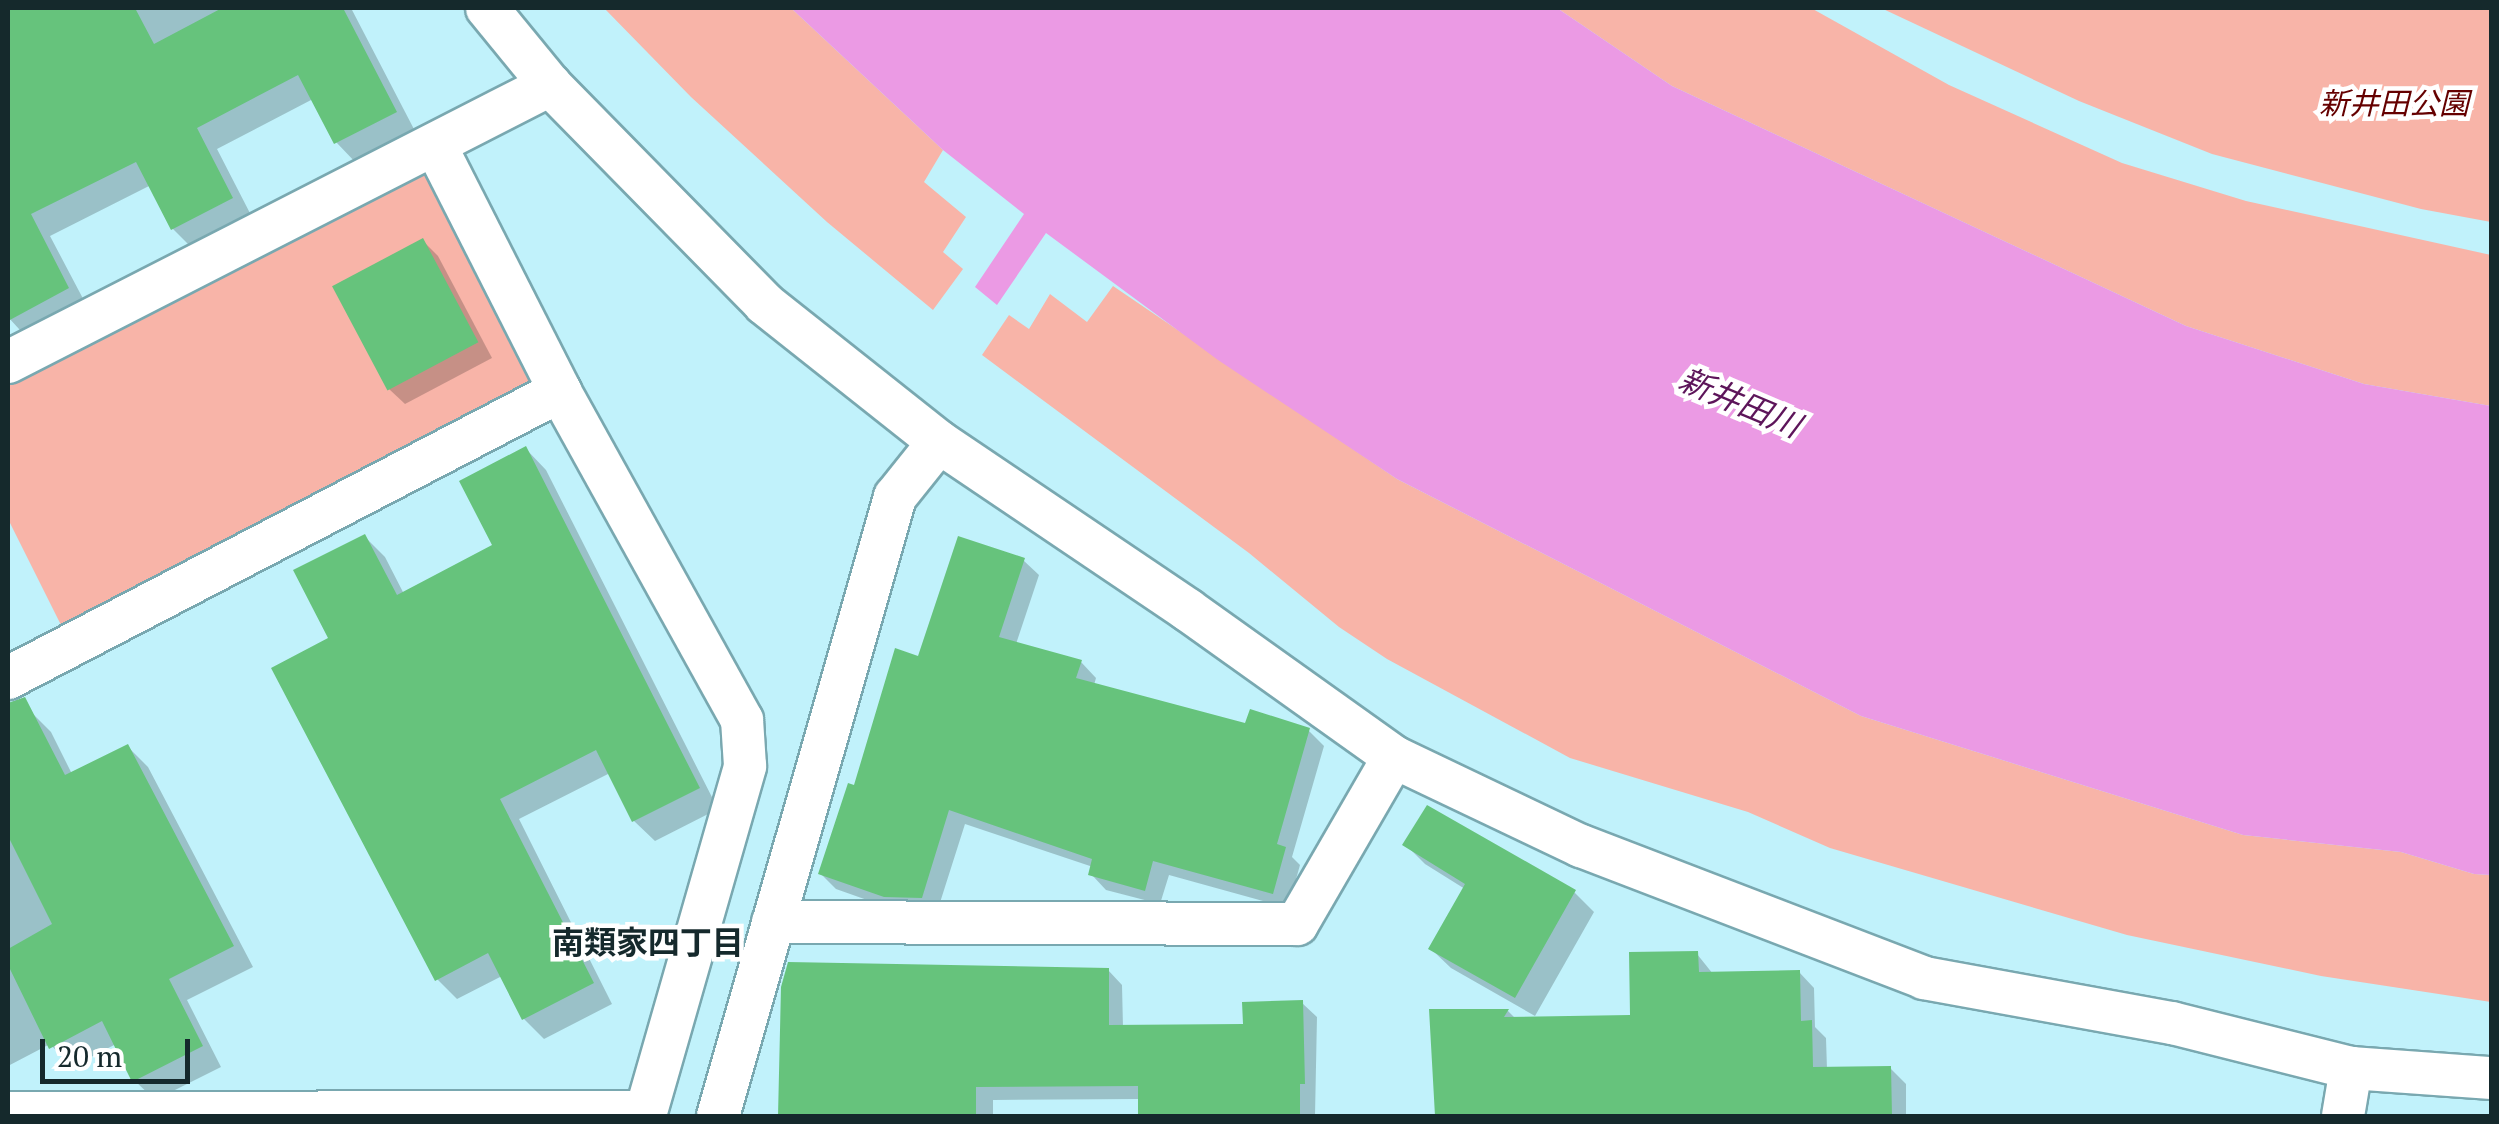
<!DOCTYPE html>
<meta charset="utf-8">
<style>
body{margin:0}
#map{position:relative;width:2499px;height:1124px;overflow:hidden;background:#c1f2fb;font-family:"PT Serif","Noto Sans JP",serif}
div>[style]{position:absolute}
.green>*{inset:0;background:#f8b4a8}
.water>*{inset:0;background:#eb9ae4}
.shadow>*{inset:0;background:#0003}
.building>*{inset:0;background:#66c37c;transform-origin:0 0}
.roads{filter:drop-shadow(2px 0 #79a8b0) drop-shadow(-2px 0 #79a8b0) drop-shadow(0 2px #79a8b0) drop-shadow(0 -2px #79a8b0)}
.street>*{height:42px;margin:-21px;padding:0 21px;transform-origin:21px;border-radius:21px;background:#fff}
span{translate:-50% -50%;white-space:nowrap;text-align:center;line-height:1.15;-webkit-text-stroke:9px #fff;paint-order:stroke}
.park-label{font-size:30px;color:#650000;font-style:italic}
.water-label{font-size:32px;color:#5d155a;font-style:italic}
.neighbourhood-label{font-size:32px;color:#15292c;font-weight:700}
.frame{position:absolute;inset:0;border:10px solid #15292c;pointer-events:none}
.scale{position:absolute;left:40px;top:1039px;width:150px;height:45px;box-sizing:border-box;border:5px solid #15292c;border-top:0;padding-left:12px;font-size:30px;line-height:35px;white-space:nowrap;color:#15292c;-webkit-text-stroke:8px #fff;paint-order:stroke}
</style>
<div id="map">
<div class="green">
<i style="clip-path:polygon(604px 8px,791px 8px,943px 150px,924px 182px,966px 217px,943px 252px,963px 269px,933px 310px,827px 222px,691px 97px)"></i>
<i style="clip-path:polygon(1557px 8px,1811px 8px,1949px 85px,2122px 163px,2246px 201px,2491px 255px,2491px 406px,2364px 384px,2186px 326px,1672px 86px)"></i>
<i style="clip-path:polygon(1881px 8px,2491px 8px,2491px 222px,2421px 209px,2212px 154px,2079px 101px)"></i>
<i style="clip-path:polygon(425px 164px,542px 383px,65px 633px,8px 519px,8px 385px)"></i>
<i style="clip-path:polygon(1113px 286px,1397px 479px,1861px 716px,2243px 835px,2401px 852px,2474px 874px,2491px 875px,2491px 1002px,2321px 976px,2127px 935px,1830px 848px,1748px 812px,1570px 758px,1387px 659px,1339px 627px,1249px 553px,982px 355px,1009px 315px,1029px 329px,1050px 294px,1087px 322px)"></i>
</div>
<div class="water">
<i style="clip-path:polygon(791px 8px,1557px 8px,1672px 86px,2186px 326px,2364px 384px,2491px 406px,2491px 875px,2474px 874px,2401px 852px,2243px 835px,1861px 716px,1397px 479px,1218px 360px,1046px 233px,997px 305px,975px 287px,1024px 214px,943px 150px)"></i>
</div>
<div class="shadow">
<i style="clip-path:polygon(8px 8px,351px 8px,416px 133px,357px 164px,336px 142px,313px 99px,217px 149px,253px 219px,194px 250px,173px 229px,151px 185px,50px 236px,89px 310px,30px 341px,8px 317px)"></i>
<i style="clip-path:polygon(423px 241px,438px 256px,492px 358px,405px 404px,389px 389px)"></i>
<i style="clip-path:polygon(526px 449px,546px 470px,718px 809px,655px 841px,634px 821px,610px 773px,519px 819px,612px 1004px,544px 1039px,524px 1019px,502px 976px,457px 999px,437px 979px,331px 639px,365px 537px,385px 557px,404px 594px,495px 546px)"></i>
<i style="clip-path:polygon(1023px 560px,1039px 575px,1016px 644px,1081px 662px,1096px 678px,1094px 685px,1247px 726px,1308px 730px,1324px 746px,1292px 857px,1300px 865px,1288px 908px,1169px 875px,1160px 904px,1106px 890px,1091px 874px,1093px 867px,965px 824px,937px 912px,901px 912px,836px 889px,821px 874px,855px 788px,920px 659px)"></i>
<i style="clip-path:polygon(31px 712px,51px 732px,72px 774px,128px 747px,148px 767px,253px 967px,187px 1000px,221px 1067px,155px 1100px,134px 1080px,116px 1044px,72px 1067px,50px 1044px,8px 1066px,8px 724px)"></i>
<i style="clip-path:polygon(1405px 844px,1574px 892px,1594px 912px,1535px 1016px,1451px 968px,1431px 949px,1465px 889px,1425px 864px)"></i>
<i style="clip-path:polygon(1697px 954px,1713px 974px,1799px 972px,1814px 988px,1815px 1027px,1826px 1038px,1827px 1069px,1890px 1068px,1906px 1084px,1906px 1116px,1436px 1116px,1432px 1012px,1508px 1011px,1516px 1019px,1632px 1017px)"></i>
<i style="clip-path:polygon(1108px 970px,1122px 985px,1123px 1027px,1245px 1026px,1302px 1003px,1317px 1017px,1315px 1116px,1141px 1116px,1140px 1099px,993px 1100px,993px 1116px,781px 1116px,783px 988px)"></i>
</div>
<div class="building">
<i style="clip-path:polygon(8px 8px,135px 8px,154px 44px,222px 8px,343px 8px,397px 112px,334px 144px,298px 75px,197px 128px,233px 198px,171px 230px,136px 162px,31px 214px,69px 288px,8px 321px)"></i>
<i style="left:423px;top:238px;width:118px;height:103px;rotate:62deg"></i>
<i style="clip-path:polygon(526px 446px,700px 788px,632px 822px,596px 750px,500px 799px,594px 983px,522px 1020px,488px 953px,435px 981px,271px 668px,328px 638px,293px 570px,365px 534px,397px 595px,492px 545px,459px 481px)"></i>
<i style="clip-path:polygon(958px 536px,1025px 558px,999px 637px,1082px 660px,1076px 678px,1245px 723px,1250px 709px,1310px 728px,1277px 844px,1286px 847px,1273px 894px,1153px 861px,1145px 891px,1088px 875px,1092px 859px,949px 810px,922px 898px,884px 897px,818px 874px,848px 783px,854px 785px,895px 648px,918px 656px)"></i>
<i style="clip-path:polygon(25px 697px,65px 775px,128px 744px,234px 946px,169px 979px,203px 1046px,132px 1082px,102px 1021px,49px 1049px,8px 965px,8px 949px,52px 924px,8px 836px,8px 703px)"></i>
<i style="clip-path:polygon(1427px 805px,1576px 890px,1515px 998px,1428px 949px,1465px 884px,1402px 845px)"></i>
<i style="clip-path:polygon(1698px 951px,1699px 972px,1800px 970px,1801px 1021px,1812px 1020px,1813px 1067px,1891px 1066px,1892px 1116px,1435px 1116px,1429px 1009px,1509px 1009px,1504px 1017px,1630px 1015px,1629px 952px)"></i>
<i style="clip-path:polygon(788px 962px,1109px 968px,1109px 1025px,1243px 1024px,1242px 1002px,1303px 1000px,1305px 1084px,1300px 1084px,1300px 1116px,1138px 1116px,1138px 1086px,976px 1087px,976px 1116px,778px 1116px,781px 987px)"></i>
</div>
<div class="roads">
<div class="street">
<i style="left:487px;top:8px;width:99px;rotate:50.7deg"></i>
<i style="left:550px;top:85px;width:307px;rotate:45.5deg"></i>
<i style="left:765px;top:304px;width:222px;rotate:38.4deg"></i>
<i style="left:939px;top:442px;width:300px;rotate:34deg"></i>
<i style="left:1188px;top:610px;width:253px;rotate:35.5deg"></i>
<i style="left:1394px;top:757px;width:207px;rotate:25.5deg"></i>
<i style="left:1581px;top:846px;width:368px;rotate:21deg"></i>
<i style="left:1924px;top:978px;width:252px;rotate:10.3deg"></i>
<i style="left:2172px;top:1023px;width:185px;rotate:14.1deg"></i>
<i style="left:2351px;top:1068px;width:141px;rotate:4.1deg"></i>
<i style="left:8px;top:362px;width:609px;rotate:-27.07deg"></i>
<i style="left:8px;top:678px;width:622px;rotate:-27.47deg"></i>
<i style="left:773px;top:922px;width:524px;rotate:0.22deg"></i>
<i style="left:1297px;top:924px;width:193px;rotate:-59.9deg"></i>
<i style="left:8px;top:1113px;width:638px;rotate:-0.09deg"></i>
<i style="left:646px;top:1112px;width:360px;rotate:-74deg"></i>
<i style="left:745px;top:766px;width:46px;rotate:-93.7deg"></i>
<i style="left:742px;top:720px;width:376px;rotate:-119deg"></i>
<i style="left:560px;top:391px;width:276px;rotate:-116.9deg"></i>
<i style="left:718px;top:1116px;width:644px;rotate:-74.04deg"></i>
<i style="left:895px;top:497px;width:70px;rotate:-51.3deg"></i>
<i style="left:2343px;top:1116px;width:49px;rotate:-80.5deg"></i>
</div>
</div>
<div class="park-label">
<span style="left:2394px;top:103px">新井田公園</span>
</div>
<div class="water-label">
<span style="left:1740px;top:402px;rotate:23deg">新井田川</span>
</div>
<div class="neighbourhood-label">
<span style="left:648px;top:942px">南類家四丁目</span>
</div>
<div class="frame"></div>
<div class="scale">20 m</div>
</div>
